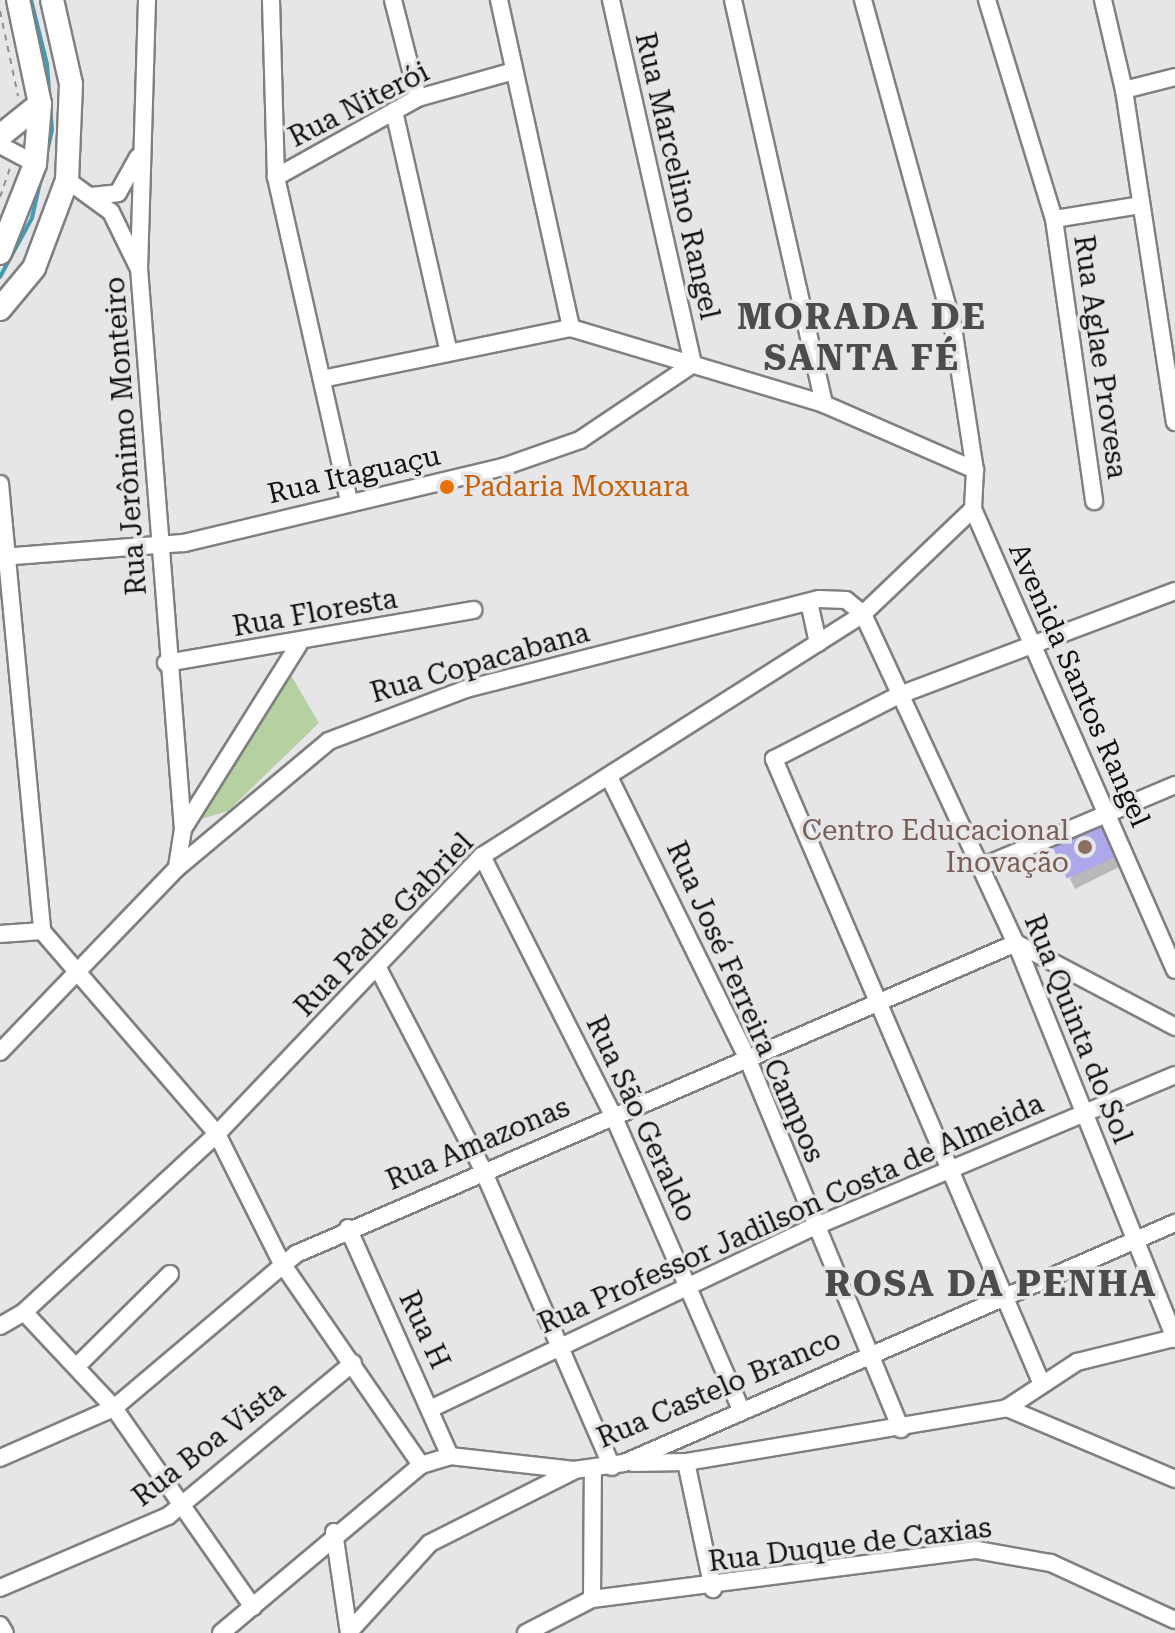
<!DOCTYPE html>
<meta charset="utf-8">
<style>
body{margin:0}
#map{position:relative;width:1175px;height:1633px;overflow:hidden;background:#e6e6e9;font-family:"Roboto Serif",serif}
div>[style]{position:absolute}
.green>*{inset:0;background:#b6d1a1}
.shadow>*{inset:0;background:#0003}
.stream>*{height:4px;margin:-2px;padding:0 2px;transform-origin:2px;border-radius:2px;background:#419cb3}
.building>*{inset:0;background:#aca8e9;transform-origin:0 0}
.path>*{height:2px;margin-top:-1px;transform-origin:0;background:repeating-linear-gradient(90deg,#8f8f92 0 6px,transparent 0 12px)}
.roads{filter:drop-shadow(2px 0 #808083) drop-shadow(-2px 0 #808083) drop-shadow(0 2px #808083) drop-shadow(0 -2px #808083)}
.minor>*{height:16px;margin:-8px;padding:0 8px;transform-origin:8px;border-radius:8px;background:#fff}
.major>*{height:22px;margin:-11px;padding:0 11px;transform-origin:11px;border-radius:11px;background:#fff}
.dots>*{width:22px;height:22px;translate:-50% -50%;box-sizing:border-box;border:4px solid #e6e6e9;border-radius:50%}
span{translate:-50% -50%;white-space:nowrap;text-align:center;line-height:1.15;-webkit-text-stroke:7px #e6e6e9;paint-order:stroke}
.street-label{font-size:28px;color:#101012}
.food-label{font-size:28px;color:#c56008}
.left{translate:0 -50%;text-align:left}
.education-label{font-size:28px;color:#785e54}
.right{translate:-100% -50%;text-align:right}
.district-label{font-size:36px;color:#4c4c4e;font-weight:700;letter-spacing:2px}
</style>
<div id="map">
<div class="green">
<i style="clip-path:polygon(289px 672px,319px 723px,228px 811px,198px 820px)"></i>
</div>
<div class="shadow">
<i style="clip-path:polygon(1109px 827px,1125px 864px,1075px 889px,1070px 879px)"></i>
</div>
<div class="stream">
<i style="left:0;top:277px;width:67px;rotate:-61.5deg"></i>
<i style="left:32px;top:218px;width:90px;rotate:-77.2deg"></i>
<i style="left:52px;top:130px;width:66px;rotate:-94.3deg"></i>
<i style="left:47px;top:64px;width:66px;rotate:-104deg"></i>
</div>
<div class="building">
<i style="left:1104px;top:815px;width:43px;height:60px;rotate:66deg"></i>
</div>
<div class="path">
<i style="left:0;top:11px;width:87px;rotate:78deg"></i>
<i style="left:0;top:197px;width:31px;rotate:-71deg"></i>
</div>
<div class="roads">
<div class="minor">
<i style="left:147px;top:0;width:268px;rotate:91.7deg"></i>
<i style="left:139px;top:268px;width:563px;rotate:85.52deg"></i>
<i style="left:183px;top:829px;width:39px;rotate:99deg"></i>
<i style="left:271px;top:0;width:177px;rotate:88.4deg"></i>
<i style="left:276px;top:177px;width:333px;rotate:77.3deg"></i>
<i style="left:393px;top:0;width:101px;rotate:75.7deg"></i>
<i style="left:499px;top:0;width:336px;rotate:77.6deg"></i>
<i style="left:733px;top:0;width:414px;rotate:77.3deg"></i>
<i style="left:863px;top:0;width:339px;rotate:74.6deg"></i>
<i style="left:953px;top:327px;width:145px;rotate:81.3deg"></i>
<i style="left:975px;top:470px;width:39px;rotate:93deg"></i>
<i style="left:973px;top:509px;width:503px;rotate:66.34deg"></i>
<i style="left:987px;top:0;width:229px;rotate:73deg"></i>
<i style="left:1054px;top:219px;width:87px;rotate:-9.2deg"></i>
<i style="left:1103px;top:0;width:92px;rotate:76.9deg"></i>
<i style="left:1124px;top:90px;width:336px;rotate:81.3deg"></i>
<i style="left:1124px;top:90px;width:53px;rotate:-14.3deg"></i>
<i style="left:394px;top:111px;width:244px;rotate:77.2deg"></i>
<i style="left:0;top:145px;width:40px;rotate:28deg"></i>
<i style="left:276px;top:177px;width:162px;rotate:-29.1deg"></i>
<i style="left:418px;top:98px;width:100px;rotate:-15.7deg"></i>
<i style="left:67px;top:180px;width:54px;rotate:36deg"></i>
<i style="left:111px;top:212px;width:61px;rotate:63.9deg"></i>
<i style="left:91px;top:196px;width:27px;rotate:-6deg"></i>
<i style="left:118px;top:193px;width:41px;rotate:-60.9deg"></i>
<i style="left:1054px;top:219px;width:285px;rotate:81.9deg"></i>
<i style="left:322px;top:379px;width:254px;rotate:-11.6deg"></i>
<i style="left:571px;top:328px;width:264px;rotate:16.7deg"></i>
<i style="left:824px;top:404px;width:165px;rotate:23.6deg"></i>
<i style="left:0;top:484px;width:449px;rotate:84.6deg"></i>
<i style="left:42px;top:931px;width:268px;rotate:49.2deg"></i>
<i style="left:217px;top:1134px;width:143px;rotate:63.4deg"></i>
<i style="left:281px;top:1262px;width:247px;rotate:55.4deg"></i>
<i style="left:0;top:557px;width:185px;rotate:-4.4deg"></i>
<i style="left:184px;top:543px;width:328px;rotate:-13.4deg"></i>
<i style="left:503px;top:467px;width:82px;rotate:-19.3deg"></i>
<i style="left:580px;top:440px;width:136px;rotate:-33.9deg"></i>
<i style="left:693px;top:364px;width:373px;rotate:-102.7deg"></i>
<i style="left:809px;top:602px;width:42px;rotate:77.6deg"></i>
<i style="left:166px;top:663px;width:312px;rotate:-9.8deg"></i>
<i style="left:609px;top:777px;width:310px;rotate:63.8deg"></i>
<i style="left:746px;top:1055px;width:405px;rotate:67.5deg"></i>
<i style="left:183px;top:829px;width:218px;rotate:-57.9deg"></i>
<i style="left:482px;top:856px;width:290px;rotate:63.2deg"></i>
<i style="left:613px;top:1115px;width:321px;rotate:66.5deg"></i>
<i style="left:981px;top:867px;width:211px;rotate:-22.9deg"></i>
<i style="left:0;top:934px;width:42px;rotate:-4.1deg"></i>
<i style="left:379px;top:970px;width:223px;rotate:62.5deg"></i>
<i style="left:482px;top:1168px;width:326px;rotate:66.5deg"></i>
<i style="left:0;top:1052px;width:255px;rotate:-46.1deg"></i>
<i style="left:177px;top:868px;width:198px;rotate:-39.9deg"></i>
<i style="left:329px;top:741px;width:147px;rotate:-20.8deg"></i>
<i style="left:466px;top:689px;width:364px;rotate:-14.3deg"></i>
<i style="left:819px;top:599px;width:27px;rotate:2deg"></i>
<i style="left:846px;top:600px;width:22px;rotate:39deg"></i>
<i style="left:863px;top:614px;width:363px;rotate:65.1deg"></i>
<i style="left:1016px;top:943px;width:427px;rotate:68.1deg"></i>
<i style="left:348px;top:1228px;width:250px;rotate:65.9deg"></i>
<i style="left:24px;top:1312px;width:132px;rotate:46.8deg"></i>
<i style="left:114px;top:1408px;width:243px;rotate:55.1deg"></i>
<i style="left:0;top:1326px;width:28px;rotate:-30deg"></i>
<i style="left:24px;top:1312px;width:263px;rotate:-42.7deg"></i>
<i style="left:217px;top:1134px;width:384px;rotate:-46.4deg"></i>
<i style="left:482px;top:856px;width:451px;rotate:-32.4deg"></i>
<i style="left:863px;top:614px;width:152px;rotate:-43.7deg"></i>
<i style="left:79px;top:1364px;width:128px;rotate:-44.7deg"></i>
<i style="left:1041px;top:1382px;width:678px;rotate:-113.2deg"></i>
<i style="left:774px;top:759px;width:138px;rotate:-27.1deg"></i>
<i style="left:897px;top:696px;width:297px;rotate:-20.7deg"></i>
<i style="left:432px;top:1408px;width:425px;rotate:-25.4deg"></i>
<i style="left:816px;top:1226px;width:389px;rotate:-22.8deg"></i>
<i style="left:1007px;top:1408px;width:182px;rotate:22.9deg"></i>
<i style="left:0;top:1458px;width:124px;rotate:-23.7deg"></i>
<i style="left:114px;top:1408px;width:238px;rotate:-40.2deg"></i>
<i style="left:296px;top:1254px;width:784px;rotate:-23.36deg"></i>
<i style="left:1016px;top:943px;width:180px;rotate:27.8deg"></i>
<i style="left:686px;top:1462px;width:130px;rotate:78deg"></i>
<i style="left:633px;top:1463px;width:53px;rotate:-1.1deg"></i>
<i style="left:686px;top:1462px;width:326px;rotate:-9.5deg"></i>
<i style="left:1007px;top:1408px;width:84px;rotate:-33.3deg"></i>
<i style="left:1077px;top:1362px;width:100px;rotate:-13.9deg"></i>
<i style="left:334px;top:1532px;width:102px;rotate:81.6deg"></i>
<i style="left:0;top:1588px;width:183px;rotate:-23.2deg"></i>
<i style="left:168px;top:1516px;width:240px;rotate:-39.6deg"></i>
<i style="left:592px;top:1599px;width:128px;rotate:-89.6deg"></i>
<i style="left:0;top:1625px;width:9px;rotate:58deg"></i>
<i style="left:349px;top:1632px;width:120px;rotate:-47.7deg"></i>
<i style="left:430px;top:1543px;width:160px;rotate:-26.7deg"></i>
<i style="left:221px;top:1633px;width:261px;rotate:-40deg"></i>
<i style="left:421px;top:1465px;width:30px;rotate:-17deg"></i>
<i style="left:450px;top:1456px;width:125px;rotate:6.4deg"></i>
<i style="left:574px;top:1470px;width:50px;rotate:-8deg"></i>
<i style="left:624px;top:1463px;width:601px;rotate:-23.54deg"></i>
<i style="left:526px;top:1633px;width:74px;rotate:-27.3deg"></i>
<i style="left:592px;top:1599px;width:388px;rotate:-7.3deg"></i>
<i style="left:977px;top:1550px;width:75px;rotate:10deg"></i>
<i style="left:1051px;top:1563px;width:136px;rotate:24.7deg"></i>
</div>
<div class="major">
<i style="left:0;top:136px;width:51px;rotate:-38.7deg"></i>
<i style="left:0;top:253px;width:96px;rotate:-68.5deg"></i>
<i style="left:35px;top:164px;width:60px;rotate:-85.2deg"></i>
<i style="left:40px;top:104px;width:106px;rotate:-101.9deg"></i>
<i style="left:0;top:309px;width:53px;rotate:-50.3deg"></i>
<i style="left:34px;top:268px;width:94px;rotate:-69.4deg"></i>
<i style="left:67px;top:180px;width:96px;rotate:-87.6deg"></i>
<i style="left:71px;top:84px;width:86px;rotate:-102.7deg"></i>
</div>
</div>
<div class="dots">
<i style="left:447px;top:487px;background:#e8710a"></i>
<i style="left:1085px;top:847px;background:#8d6e63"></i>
</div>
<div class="street-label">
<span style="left:359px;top:105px;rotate:-27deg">Rua Niterói</span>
<span style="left:677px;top:176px;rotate:77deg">Rua Marcelino Rangel</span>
<span style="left:1100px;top:357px;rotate:82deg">Rua Aglae Provesa</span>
<span style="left:126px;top:436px;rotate:-94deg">Rua Jerônimo Monteiro</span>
<span style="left:354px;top:475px;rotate:-13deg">Rua Itaguaçu</span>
<span style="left:315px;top:613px;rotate:-10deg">Rua Floresta</span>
<span style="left:480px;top:663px;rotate:-16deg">Rua Copacabana</span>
<span style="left:1079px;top:685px;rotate:66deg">Avenida Santos Rangel</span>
<span style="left:384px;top:925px;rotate:-46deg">Rua Padre Gabriel</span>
<span style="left:745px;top:1002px;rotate:66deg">Rua José Ferreira Campos</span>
<span style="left:1078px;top:1029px;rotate:68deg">Rua Quinta do Sol</span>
<span style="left:641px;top:1119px;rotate:65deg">Rua São Geraldo</span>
<span style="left:478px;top:1144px;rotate:-23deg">Rua Amazonas</span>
<span style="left:791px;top:1214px;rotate:-24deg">Rua Professor Jadilson Costa de Almeida</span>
<span style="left:424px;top:1330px;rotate:65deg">Rua H</span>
<span style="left:719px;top:1389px;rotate:-23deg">Rua Castelo Branco</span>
<span style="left:209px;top:1444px;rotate:-38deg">Rua Boa Vista</span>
<span style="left:850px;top:1545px;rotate:-7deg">Rua Duque de Caxias</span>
</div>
<div class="food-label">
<span class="left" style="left:463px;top:487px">Padaria Moxuara</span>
</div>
<div class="education-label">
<span class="right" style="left:1069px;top:847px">Centro Educacional<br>Inovação</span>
</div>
<div class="district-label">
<span style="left:862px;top:338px">MORADA DE<br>SANTA FÉ</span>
<span style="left:991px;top:1285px">ROSA DA PENHA</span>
</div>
</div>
